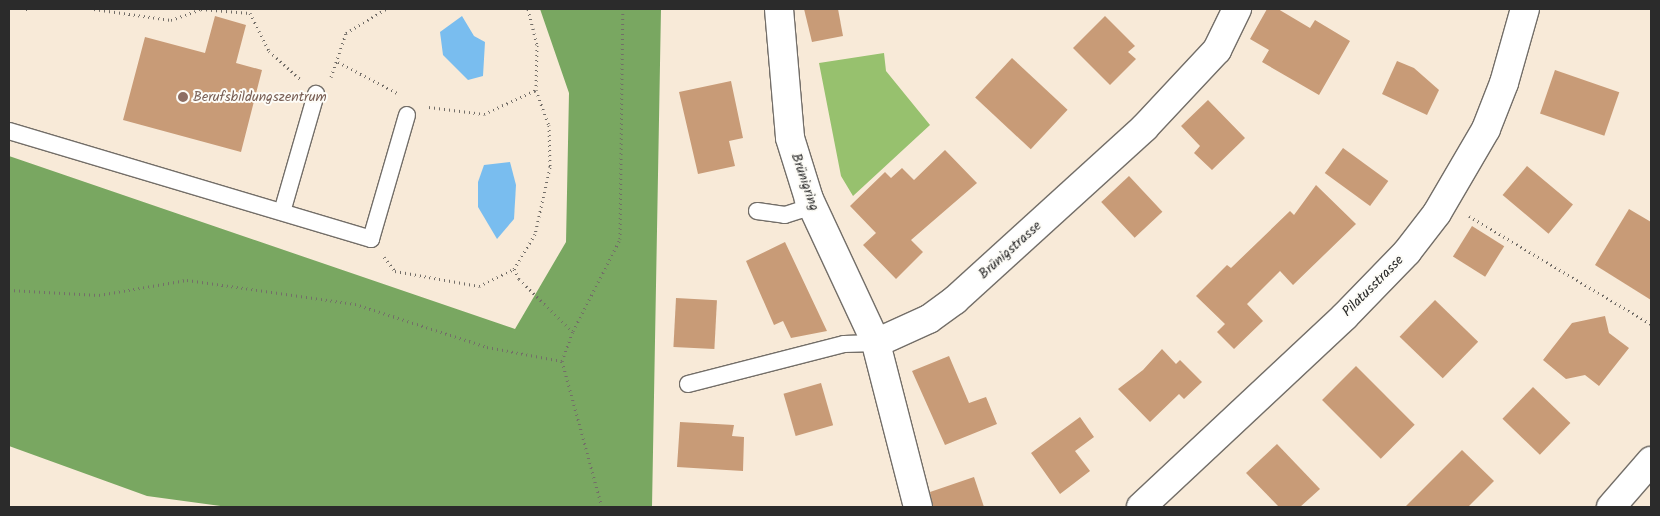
<!DOCTYPE html>
<meta charset="utf-8">
<style>
body{margin:0}
#map{position:relative;width:1660px;height:516px;overflow:hidden;background:#f8ead8;font-family:Kalam,sans-serif}
div>[style]{position:absolute}
.green>*{inset:0;background:#97c16e}
.forest>*{inset:0;background:#79a761}
.water>*{inset:0;background:#79bdef}
.building>*{inset:0;background:#c89b77;transform-origin:0 0}
.path>*{height:3px;margin-top:-1.5px;transform-origin:0;background:repeating-linear-gradient(90deg,#736e68 0 1px,transparent 0 5px)}
.roads{filter:drop-shadow(1px 0 #736e68) drop-shadow(-1px 0 #736e68) drop-shadow(0 1px #736e68) drop-shadow(0 -1px #736e68)}
.service>*{height:16px;margin:-8px;padding:0 8px;transform-origin:8px;border-radius:8px;background:#fff}
.minor>*{height:28px;margin:-14px;padding:0 14px;transform-origin:14px;border-radius:14px;background:#fff}
.dots>*{width:14px;height:14px;translate:-50% -50%;box-sizing:border-box;border:2px solid #fdfcf7;border-radius:50%}
span{translate:-50% -50%;white-space:nowrap;text-align:center;line-height:1.15;-webkit-text-stroke:4px #fdfcf7;paint-order:stroke}
.education-label{font-size:14px;color:#785e54}
.left{translate:0 -50%;text-align:left}
.street-label{font-size:14px;color:#2b2b2b}
.frame{position:absolute;inset:0;border:10px solid #2b2b2b;pointer-events:none}
</style>
<div id="map">
<div class="green">
<i style="clip-path:polygon(884px 53px,886px 71px,930px 125px,853px 196px,841px 176px,819px 63px)"></i>
</div>
<div class="forest">
<i style="clip-path:polygon(540px 9px,661px 9px,652px 507px,228px 507px,147px 496px,9px 446px,9px 156px,515px 329px,566px 242px,569px 93px)"></i>
</div>
<div class="water">
<i style="clip-path:polygon(462px 16px,474px 36px,485px 42px,483px 76px,468px 80px,443px 55px,440px 32px)"></i>
<i style="clip-path:polygon(510px 162px,516px 185px,514px 219px,497px 239px,478px 207px,478px 182px,484px 165px)"></i>
</div>
<div class="building">
<i style="clip-path:polygon(804px 9px,838px 9px,843px 36px,812px 42px)"></i>
<i style="clip-path:polygon(1267px 9px,1278px 9px,1310px 28px,1315px 20px,1350px 41px,1319px 95px,1262px 62px,1269px 50px,1250px 39px)"></i>
<i style="clip-path:polygon(215px 16px,246px 25px,236px 63px,262px 70px,241px 152px,123px 120px,145px 37px,205px 53px)"></i>
<i style="clip-path:polygon(1105px 16px,1135px 46px,1128px 52px,1136px 59px,1110px 85px,1073px 48px)"></i>
<i style="left:1012px;top:58px;width:76px;height:54px;rotate:43deg"></i>
<i style="clip-path:polygon(1397px 61px,1414px 68px,1439px 90px,1427px 115px,1382px 94px)"></i>
<i style="left:1555px;top:70px;width:68px;height:46px;rotate:19deg"></i>
<i style="clip-path:polygon(731px 81px,743px 138px,729px 141px,735px 166px,698px 174px,679px 92px)"></i>
<i style="clip-path:polygon(1208px 100px,1245px 138px,1212px 170px,1194px 153px,1200px 146px,1181px 126px)"></i>
<i style="left:1343px;top:148px;width:56px;height:31px;rotate:36deg"></i>
<i style="clip-path:polygon(945px 150px,977px 183px,911px 240px,923px 252px,896px 279px,863px 245px,876px 233px,850px 206px,885px 172px,891px 178px,902px 168px,914px 180px)"></i>
<i style="left:1527px;top:166px;width:60px;height:38px;rotate:40deg"></i>
<i style="left:1129px;top:176px;width:49px;height:38px;rotate:47deg"></i>
<i style="clip-path:polygon(1316px 185px,1356px 224px,1293px 285px,1280px 271px,1247px 304px,1263px 321px,1234px 349px,1217px 332px,1225px 324px,1196px 296px,1227px 265px,1231px 268px,1290px 211px,1294px 215px)"></i>
<i style="clip-path:polygon(1629px 209px,1651px 222px,1651px 300px,1595px 265px)"></i>
<i style="left:1472px;top:226px;width:38px;height:36px;rotate:32deg"></i>
<i style="clip-path:polygon(785px 242px,827px 331px,791px 338px,783px 321px,774px 325px,746px 261px)"></i>
<i style="left:676px;top:298px;width:41px;height:49px;rotate:3deg"></i>
<i style="left:1435px;top:300px;width:60px;height:51px;rotate:44deg"></i>
<i style="clip-path:polygon(1605px 316px,1609px 333px,1629px 348px,1599px 386px,1585px 375px,1566px 379px,1543px 360px,1572px 323px)"></i>
<i style="clip-path:polygon(1162px 349px,1176px 364px,1180px 360px,1202px 382px,1184px 399px,1179px 394px,1150px 422px,1118px 389px,1143px 370px)"></i>
<i style="clip-path:polygon(949px 356px,969px 403px,986px 397px,997px 424px,945px 445px,912px 371px)"></i>
<i style="left:1356px;top:366px;width:83px;height:48px;rotate:45deg"></i>
<i style="left:821px;top:383px;width:44px;height:39px;rotate:74deg"></i>
<i style="left:1533px;top:387px;width:52px;height:44px;rotate:44deg"></i>
<i style="clip-path:polygon(1080px 417px,1094px 437px,1075px 451px,1090px 471px,1060px 494px,1031px 453px)"></i>
<i style="clip-path:polygon(680px 422px,734px 425px,732px 436px,744px 437px,743px 471px,677px 467px)"></i>
<i style="clip-path:polygon(1277px 444px,1320px 489px,1300px 507px,1279px 507px,1246px 473px)"></i>
<i style="clip-path:polygon(1462px 450px,1494px 481px,1468px 507px,1405px 507px)"></i>
<i style="clip-path:polygon(974px 477px,984px 507px,933px 507px,930px 492px)"></i>
</div>
<div class="path">
<i style="left:26px;top:9px;width:3px"></i>
<i style="left:94px;top:9px;width:78px;rotate:8.1deg"></i>
<i style="left:171px;top:20px;width:32px;rotate:-20deg"></i>
<i style="left:201px;top:9px;width:49px;rotate:4.7deg"></i>
<i style="left:250px;top:13px;width:42px;rotate:63.4deg"></i>
<i style="left:269px;top:51px;width:42px;rotate:42.1deg"></i>
<i style="left:528px;top:9px;width:37px;rotate:76deg"></i>
<i style="left:537px;top:45px;width:45px;rotate:91.3deg"></i>
<i style="left:536px;top:90px;width:37px;rotate:70deg"></i>
<i style="left:549px;top:125px;width:42px;rotate:88.6deg"></i>
<i style="left:550px;top:167px;width:69px;rotate:102.6deg"></i>
<i style="left:535px;top:234px;width:41px;rotate:121deg"></i>
<i style="left:514px;top:269px;width:11px;rotate:63deg"></i>
<i style="left:519px;top:279px;width:74px;rotate:44.5deg"></i>
<i style="left:338px;top:62px;width:67px;rotate:27.7deg"></i>
<i style="left:331px;top:77px;width:46px;rotate:-71.2deg"></i>
<i style="left:346px;top:33px;width:47px;rotate:-31deg"></i>
<i style="left:429px;top:107px;width:55px;rotate:7.3deg"></i>
<i style="left:484px;top:114px;width:57px;rotate:-24.8deg"></i>
<i style="left:1469px;top:216px;width:212px;rotate:30.7deg"></i>
<i style="left:384px;top:257px;width:18px;rotate:52deg"></i>
<i style="left:395px;top:271px;width:85px;rotate:10.1deg"></i>
<i style="left:479px;top:286px;width:39px;rotate:-26deg"></i>
<i style="left:9px;top:290px;width:90px;rotate:3.2deg"></i>
<i style="left:99px;top:295px;width:89px;rotate:-9.7deg"></i>
<i style="left:187px;top:280px;width:170px;rotate:8.1deg"></i>
<i style="left:355px;top:304px;width:139px;rotate:18deg"></i>
<i style="left:487px;top:347px;width:76px;rotate:10.6deg"></i>
<i style="left:562px;top:361px;width:151px;rotate:74.7deg"></i>
<i style="left:562px;top:361px;width:32px;rotate:-70deg"></i>
<i style="left:573px;top:331px;width:103px;rotate:-62.9deg"></i>
<i style="left:620px;top:239px;width:230px;rotate:-89.3deg"></i>
</div>
<div class="roads">
<div class="service">
<i style="left:9px;top:131px;width:378px;rotate:16.6deg"></i>
<i style="left:371px;top:239px;width:129px;rotate:-73.8deg"></i>
<i style="left:757px;top:211px;width:28px;rotate:8deg"></i>
<i style="left:785px;top:215px;width:28px;rotate:-18deg"></i>
<i style="left:282px;top:212px;width:123px;rotate:-73.9deg"></i>
<i style="left:688px;top:384px;width:161px;rotate:-14.4deg"></i>
<i style="left:844px;top:344px;width:32px;rotate:-2deg"></i>
</div>
<div class="minor">
<i style="left:779px;top:9px;width:129px;rotate:85.1deg"></i>
<i style="left:790px;top:138px;width:64px;rotate:72.7deg"></i>
<i style="left:809px;top:199px;width:159px;rotate:65deg"></i>
<i style="left:918px;top:507px;width:169px;rotate:-104.4deg"></i>
<i style="left:876px;top:343px;width:58px;rotate:-24.4deg"></i>
<i style="left:929px;top:319px;width:32px;rotate:-36deg"></i>
<i style="left:955px;top:300px;width:256px;rotate:-42.3deg"></i>
<i style="left:1144px;top:128px;width:107px;rotate:-46.9deg"></i>
<i style="left:1217px;top:50px;width:46px;rotate:-64deg"></i>
<i style="left:1141px;top:507px;width:278px;rotate:-43.1deg"></i>
<i style="left:1344px;top:317px;width:91px;rotate:-45.9deg"></i>
<i style="left:1407px;top:252px;width:49px;rotate:-52.4deg"></i>
<i style="left:1437px;top:213px;width:97px;rotate:-59.7deg"></i>
<i style="left:1486px;top:129px;width:49px;rotate:-68.6deg"></i>
<i style="left:1504px;top:83px;width:77px;rotate:-74.2deg"></i>
<i style="left:1611px;top:507px;width:61px;rotate:-49deg"></i>
</div>
</div>
<div class="dots">
<i style="left:183px;top:97px;background:#8d6e63"></i>
</div>
<div class="education-label">
<span class="left" style="left:193px;top:97px">Berufsbildungszentrum</span>
</div>
<div class="street-label">
<span style="left:805px;top:182px;rotate:71deg">Brünigring</span>
<span style="left:1010px;top:250px;rotate:-42deg">Brünigstrasse</span>
<span style="left:1373px;top:286px;rotate:-45deg">Pilatusstrasse</span>
</div>
<div class="frame"></div>
</div>
